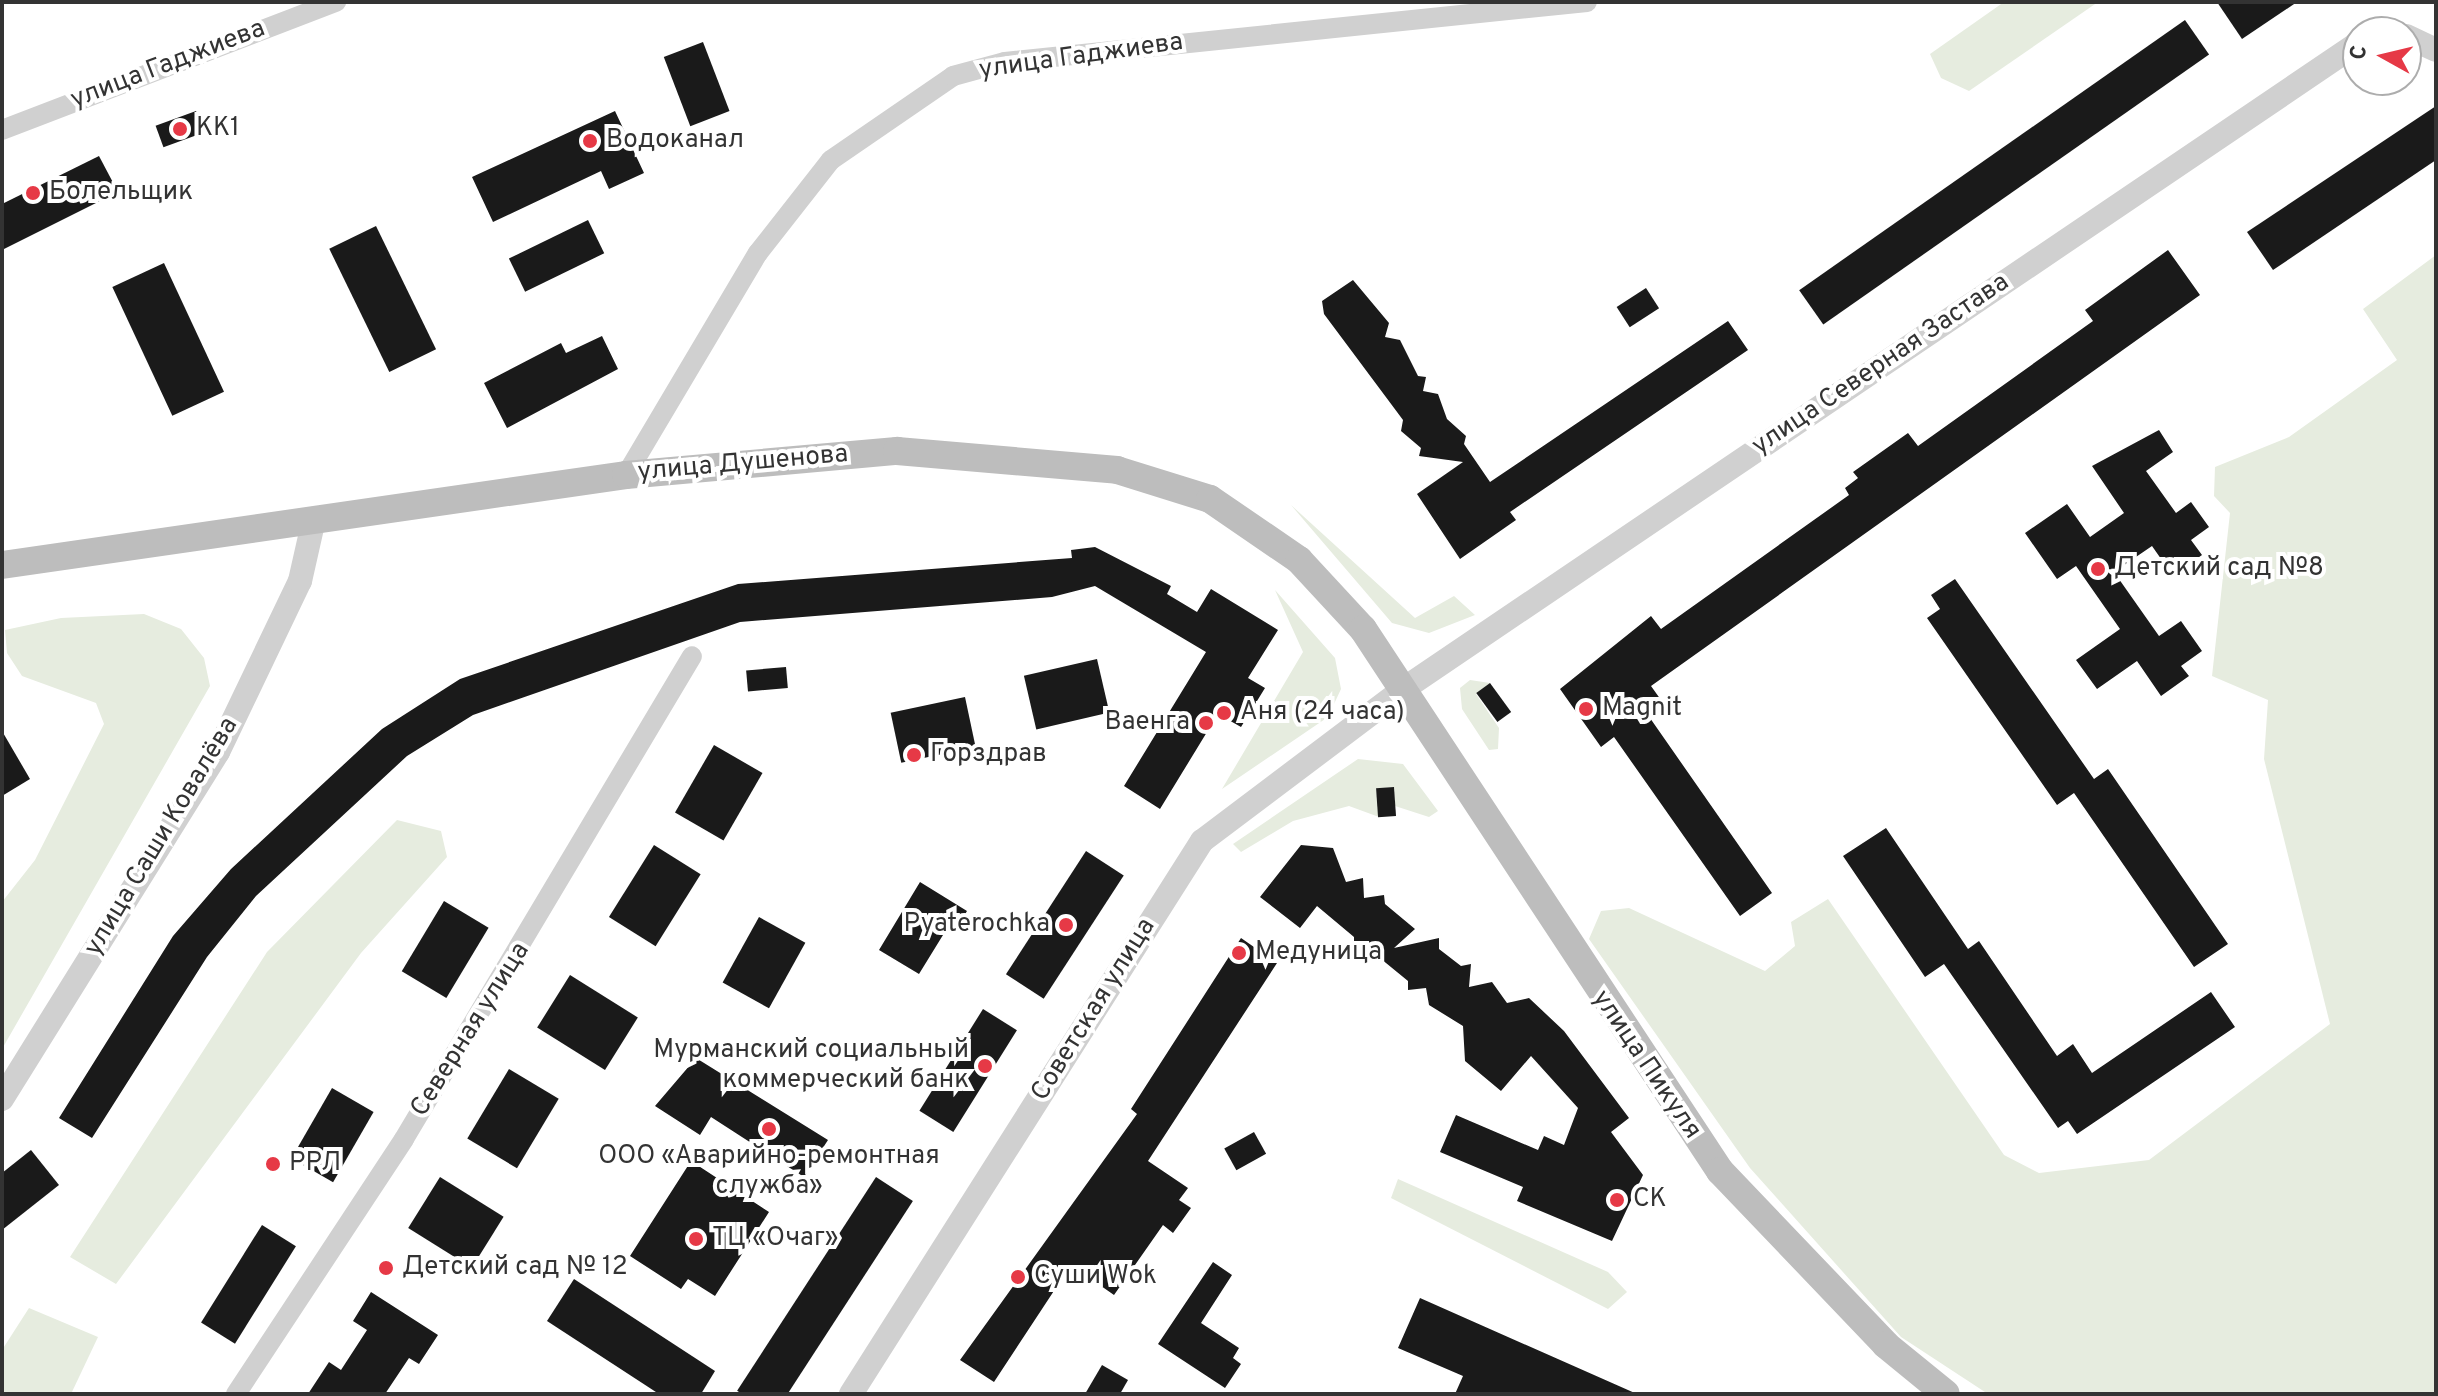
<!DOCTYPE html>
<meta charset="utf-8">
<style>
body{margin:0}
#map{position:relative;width:2438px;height:1396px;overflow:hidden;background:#fff;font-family:Overpass,sans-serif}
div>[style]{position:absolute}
.green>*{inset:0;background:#e6ecdf}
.building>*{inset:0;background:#1a1a1a;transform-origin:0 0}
.minor>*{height:20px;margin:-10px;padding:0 10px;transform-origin:10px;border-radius:10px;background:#d0d0d0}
.tertiary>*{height:24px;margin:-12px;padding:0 12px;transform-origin:12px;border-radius:12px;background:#d0d0d0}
.secondary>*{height:28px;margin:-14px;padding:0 14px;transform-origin:14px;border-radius:14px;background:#bdbdbd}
.dots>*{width:22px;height:22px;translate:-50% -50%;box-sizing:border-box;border:4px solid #fff;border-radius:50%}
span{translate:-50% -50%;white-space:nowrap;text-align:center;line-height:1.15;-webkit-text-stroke:8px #fff;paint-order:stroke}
.street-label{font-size:26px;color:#333}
.poi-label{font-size:26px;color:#333}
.left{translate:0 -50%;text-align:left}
.right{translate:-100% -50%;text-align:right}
.frame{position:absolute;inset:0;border:4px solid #333;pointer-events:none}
.north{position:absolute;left:2342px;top:16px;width:80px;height:80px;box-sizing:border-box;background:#fff;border:2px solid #adadad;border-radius:50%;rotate:278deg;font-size:22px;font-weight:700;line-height:32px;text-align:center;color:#333}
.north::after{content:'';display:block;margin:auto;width:28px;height:36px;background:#e63946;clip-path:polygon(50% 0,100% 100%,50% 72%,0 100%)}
</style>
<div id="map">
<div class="green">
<i style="clip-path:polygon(2004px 2px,2098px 2px,1969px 91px,1941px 78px,1930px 54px)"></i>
<i style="clip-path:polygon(2436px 255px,2436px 1394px,1988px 1394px,1901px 1337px,1750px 1168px,1589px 939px,1601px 911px,1629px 908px,1765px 971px,1795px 946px,1791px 922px,1828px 899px,2004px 1155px,2039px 1173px,2149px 1160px,2330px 1024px,2264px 759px,2268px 700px,2212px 676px,2230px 513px,2214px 496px,2215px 467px,2289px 437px,2397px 360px,2363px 309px)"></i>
<i style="clip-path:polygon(1291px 505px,1415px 618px,1454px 596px,1475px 615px,1429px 633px,1392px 623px)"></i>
<i style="clip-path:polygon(1275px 590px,1335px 658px,1341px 689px,1328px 717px,1222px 789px,1303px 652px)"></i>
<i style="clip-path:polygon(144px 614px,181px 629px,204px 658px,210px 686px,2px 1049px,2px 902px,35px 860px,104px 724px,96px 703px,22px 676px,7px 653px,5px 630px,61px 618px)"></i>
<i style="clip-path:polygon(1470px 680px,1490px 683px,1476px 694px,1499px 728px,1498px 749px,1489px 750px,1462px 709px,1460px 688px)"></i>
<i style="clip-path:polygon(1358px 759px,1403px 764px,1438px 811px,1429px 817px,1395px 806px,1394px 787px,1376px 789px,1379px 817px,1349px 806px,1293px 821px,1241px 852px,1233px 844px)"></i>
<i style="clip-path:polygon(397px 820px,441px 831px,447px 857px,361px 953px,116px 1284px,70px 1257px,267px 952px)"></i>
<i style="clip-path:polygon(1398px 1179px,1608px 1272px,1627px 1292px,1608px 1309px,1391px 1198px)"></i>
<i style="clip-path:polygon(29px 1308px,98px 1337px,71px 1394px,2px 1394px,2px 1350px)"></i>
</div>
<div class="building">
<i style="clip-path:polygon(2217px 2px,2297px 2px,2242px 39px)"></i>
<i style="left:2185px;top:20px;width:42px;height:471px;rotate:55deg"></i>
<i style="left:703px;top:42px;width:74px;height:42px;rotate:69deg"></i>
<i style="clip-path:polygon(2436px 106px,2436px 160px,2273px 270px,2247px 232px)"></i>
<i style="left:196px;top:111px;width:23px;height:43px;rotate:70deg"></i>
<i style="clip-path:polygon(615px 111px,644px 173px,609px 189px,601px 171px,493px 222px,472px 177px)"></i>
<i style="clip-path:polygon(99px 156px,118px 192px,2px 250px,2px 204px)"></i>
<i style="left:588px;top:220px;width:37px;height:88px;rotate:64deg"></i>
<i style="left:376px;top:226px;width:137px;height:52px;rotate:64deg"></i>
<i style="clip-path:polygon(2168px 250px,2200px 295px,1651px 686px,1666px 707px,1650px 718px,1772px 893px,1740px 916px,1614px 737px,1601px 747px,1560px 689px,1651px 616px,1661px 629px,1849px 495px,1845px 488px,1858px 478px,1853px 472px,1908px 433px,1918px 446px,2093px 321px,2085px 310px)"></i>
<i style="left:164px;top:263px;width:142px;height:57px;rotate:65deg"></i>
<i style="clip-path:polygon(1353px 280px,1389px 323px,1385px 337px,1400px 340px,1418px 376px,1426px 377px,1423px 391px,1438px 394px,1447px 419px,1466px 436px,1464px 444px,1490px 482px,1728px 321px,1748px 350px,1510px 512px,1516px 520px,1460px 559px,1417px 494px,1463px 462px,1419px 456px,1421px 448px,1401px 431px,1403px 420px,1324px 314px,1322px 301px)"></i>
<i style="left:1646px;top:288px;width:24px;height:35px;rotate:57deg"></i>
<i style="clip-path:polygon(602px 336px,618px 369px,507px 428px,484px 383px,561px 343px,566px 353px)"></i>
<i style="clip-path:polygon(2159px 430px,2173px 452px,2146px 471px,2176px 513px,2191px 502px,2209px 527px,2191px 540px,2202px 555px,2173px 576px,2152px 546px,2114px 572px,2159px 636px,2181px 621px,2202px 651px,2181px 666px,2189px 676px,2161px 696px,2137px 661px,2097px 689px,2076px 660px,2120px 629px,2076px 566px,2057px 579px,2025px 533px,2067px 504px,2090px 537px,2124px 513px,2092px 466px)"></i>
<i style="clip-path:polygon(1095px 547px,1171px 586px,1167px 594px,1197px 612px,1211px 589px,1278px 630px,1248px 678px,1265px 688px,1241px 727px,1218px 714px,1160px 809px,1124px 786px,1206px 652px,1095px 586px,1052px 597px,740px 622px,473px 715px,407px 756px,256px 896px,207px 957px,92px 1138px,59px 1118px,173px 936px,231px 869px,382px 729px,460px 679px,738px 584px,1072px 558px,1071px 550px)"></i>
<i style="clip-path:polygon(1955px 579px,2094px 779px,2108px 769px,2228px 944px,2194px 967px,2074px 793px,2057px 805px,1927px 618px,1940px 609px,1931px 595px)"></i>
<i style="left:1097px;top:659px;width:55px;height:75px;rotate:77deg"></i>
<i style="left:786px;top:667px;width:21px;height:40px;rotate:85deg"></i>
<i style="left:1490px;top:683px;width:36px;height:17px;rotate:54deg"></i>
<i style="left:965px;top:697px;width:51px;height:76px;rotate:78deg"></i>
<i style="clip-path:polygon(2px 731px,30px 779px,2px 796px)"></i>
<i style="left:714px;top:745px;width:56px;height:78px;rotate:30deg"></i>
<i style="left:1394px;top:787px;width:29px;height:18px;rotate:86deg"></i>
<i style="clip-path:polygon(1886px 828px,1968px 949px,1979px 941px,2057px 1056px,2073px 1044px,2092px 1073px,2211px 992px,2235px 1027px,2077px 1134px,2068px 1121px,2058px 1128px,1944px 964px,1925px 977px,1843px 856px)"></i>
<i style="left:654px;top:845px;width:55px;height:85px;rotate:32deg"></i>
<i style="clip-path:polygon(1301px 845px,1333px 848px,1346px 882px,1363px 878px,1364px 898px,1384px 895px,1385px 904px,1415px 929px,1394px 948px,1439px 938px,1439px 949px,1461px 966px,1471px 964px,1469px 987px,1492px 982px,1507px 1003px,1529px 998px,1564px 1031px,1629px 1118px,1611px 1132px,1643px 1175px,1612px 1241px,1517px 1201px,1523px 1187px,1440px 1152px,1456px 1115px,1538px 1150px,1544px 1136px,1564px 1145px,1578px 1108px,1531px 1056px,1501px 1091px,1465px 1061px,1463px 1026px,1429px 1005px,1426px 988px,1408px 990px,1408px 981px,1364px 945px,1354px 945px,1354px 937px,1317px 906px,1300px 928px,1260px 897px)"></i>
<i style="left:1086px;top:851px;width:45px;height:147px;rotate:33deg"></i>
<i style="clip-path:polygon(920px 882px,967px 911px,958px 926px,951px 922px,919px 974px,879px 950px)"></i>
<i style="left:444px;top:901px;width:52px;height:82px;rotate:31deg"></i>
<i style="left:759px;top:917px;width:53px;height:75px;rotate:29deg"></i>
<i style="clip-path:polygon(1241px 938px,1277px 963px,1148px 1161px,1188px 1188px,1179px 1200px,1191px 1208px,1173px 1233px,1163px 1225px,1114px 1295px,1071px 1265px,994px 1382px,960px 1360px,1137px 1114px,1131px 1109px)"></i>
<i style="left:570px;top:975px;width:80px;height:62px;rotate:32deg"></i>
<i style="left:983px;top:1009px;width:40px;height:120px;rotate:32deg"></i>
<i style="clip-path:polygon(696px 1058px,828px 1140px,804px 1177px,711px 1117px,700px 1135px,655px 1106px)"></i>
<i style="left:509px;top:1069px;width:58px;height:81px;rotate:31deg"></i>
<i style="left:332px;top:1088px;width:48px;height:81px;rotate:30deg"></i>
<i style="left:1254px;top:1132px;width:25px;height:34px;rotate:61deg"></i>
<i style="clip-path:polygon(31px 1150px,59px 1185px,2px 1230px,2px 1173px)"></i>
<i style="clip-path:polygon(691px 1161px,769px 1212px,715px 1296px,688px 1279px,681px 1289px,630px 1256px)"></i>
<i style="left:440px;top:1177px;width:75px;height:60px;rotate:32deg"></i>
<i style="left:876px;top:1177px;width:44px;height:255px;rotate:33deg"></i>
<i style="left:262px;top:1225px;width:40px;height:115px;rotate:32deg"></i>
<i style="clip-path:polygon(1213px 1262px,1232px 1275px,1201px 1323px,1239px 1348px,1233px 1358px,1241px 1364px,1225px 1388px,1158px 1344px)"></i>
<i style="clip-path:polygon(574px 1279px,715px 1371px,701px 1394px,659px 1394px,547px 1321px)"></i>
<i style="clip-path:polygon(371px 1292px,438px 1335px,419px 1364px,409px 1358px,385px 1394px,308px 1394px,329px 1362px,341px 1370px,367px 1330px,353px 1321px)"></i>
<i style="clip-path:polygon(1420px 1298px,1637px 1394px,1455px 1394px,1463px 1376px,1398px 1348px)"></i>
<i style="clip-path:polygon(1102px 1365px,1128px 1380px,1120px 1394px,1085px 1394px)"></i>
</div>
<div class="minor">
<i style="left:2px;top:130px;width:358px;rotate:-21deg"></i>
<i style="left:626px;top:475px;width:258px;rotate:-59.3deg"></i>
<i style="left:758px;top:253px;width:118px;rotate:-51.9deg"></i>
<i style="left:831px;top:160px;width:148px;rotate:-34.5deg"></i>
<i style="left:953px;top:76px;width:54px;rotate:-15.1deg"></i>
<i style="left:1005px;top:62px;width:585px;rotate:-5.89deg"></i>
<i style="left:236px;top:1394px;width:305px;rotate:-56.6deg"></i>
<i style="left:404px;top:1139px;width:562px;rotate:-59.19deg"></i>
</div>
<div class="tertiary">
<i style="left:2406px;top:36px;width:33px;rotate:25deg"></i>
<i style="left:2px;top:1099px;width:409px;rotate:-58.1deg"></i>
<i style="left:218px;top:752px;width:190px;rotate:-64.4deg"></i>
<i style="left:300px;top:581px;width:64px;rotate:-77.3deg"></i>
<i style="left:851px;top:1394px;width:655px;rotate:-57.6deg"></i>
<i style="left:1202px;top:841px;width:254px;rotate:-37deg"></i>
<i style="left:1405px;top:688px;width:1151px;rotate:-34.09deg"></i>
</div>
<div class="secondary">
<i style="left:2px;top:565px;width:630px;rotate:-8.21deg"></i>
<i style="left:626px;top:475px;width:272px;rotate:-5.1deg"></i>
<i style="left:897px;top:451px;width:221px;rotate:4.9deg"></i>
<i style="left:1117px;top:470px;width:97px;rotate:17.3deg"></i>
<i style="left:1210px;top:499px;width:108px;rotate:34.4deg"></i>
<i style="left:1299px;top:560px;width:94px;rotate:47.2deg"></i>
<i style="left:1363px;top:629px;width:649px;rotate:56.63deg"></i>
<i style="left:1720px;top:1171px;width:240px;rotate:46.3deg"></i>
<i style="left:1886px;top:1345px;width:77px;rotate:39.2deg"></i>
</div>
<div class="dots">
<i style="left:180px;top:129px;background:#e63946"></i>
<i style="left:590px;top:141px;background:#e63946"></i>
<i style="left:33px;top:193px;background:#e63946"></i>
<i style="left:2098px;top:569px;background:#e63946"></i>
<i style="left:1586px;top:709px;background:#e63946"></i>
<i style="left:1224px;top:713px;background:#e63946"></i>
<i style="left:1206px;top:723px;background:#e63946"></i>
<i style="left:914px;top:755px;background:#e63946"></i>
<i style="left:1066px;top:925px;background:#e63946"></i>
<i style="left:1239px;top:953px;background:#e63946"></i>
<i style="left:985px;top:1066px;background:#e63946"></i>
<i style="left:769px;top:1129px;background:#e63946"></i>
<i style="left:273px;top:1164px;background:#e63946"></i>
<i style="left:1617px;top:1200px;background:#e63946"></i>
<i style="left:696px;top:1239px;background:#e63946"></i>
<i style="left:386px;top:1268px;background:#e63946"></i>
<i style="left:1018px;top:1277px;background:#e63946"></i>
</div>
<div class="street-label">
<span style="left:1081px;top:57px;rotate:-8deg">улица Гаджиева</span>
<span style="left:168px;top:65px;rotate:-21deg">улица Гаджиева</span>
<span style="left:1881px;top:365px;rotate:-34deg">улица Северная Застава</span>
<span style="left:743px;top:464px;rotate:-5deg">улица Душенова</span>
<span style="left:162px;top:837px;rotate:-59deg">улица Саши Ковалёва</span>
<span style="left:1094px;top:1010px;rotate:-58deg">Советская улица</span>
<span style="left:471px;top:1030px;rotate:-58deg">Северная улица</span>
<span style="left:1646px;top:1065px;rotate:56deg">улица Пикуля</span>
</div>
<div class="poi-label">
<span class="left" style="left:196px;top:129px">КК1</span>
<span class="left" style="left:606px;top:141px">Водоканал</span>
<span class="left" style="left:49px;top:193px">Болельщик</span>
<span class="left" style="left:2114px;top:569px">Детский сад №8</span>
<span class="left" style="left:1602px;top:709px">Magnit</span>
<span class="left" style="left:1240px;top:713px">Аня (24 часа)</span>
<span class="right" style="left:1190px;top:723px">Ваенга</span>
<span class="left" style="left:930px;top:755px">Горздрав</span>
<span class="right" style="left:1050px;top:925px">Pyaterochka</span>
<span class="left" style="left:1255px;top:953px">Медуница</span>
<span class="right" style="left:969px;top:1066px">Мурманский социальный<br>коммерческий банк</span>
<span style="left:769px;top:1172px">ООО «Аварийно-ремонтная<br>служба»</span>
<span class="left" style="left:289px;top:1164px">РРЛ</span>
<span class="left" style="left:1633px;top:1200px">СК</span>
<span class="left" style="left:712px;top:1239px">ТЦ «Очаг»</span>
<span class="left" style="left:402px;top:1268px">Детский сад № 12</span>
<span class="left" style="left:1034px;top:1277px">Суши Wok</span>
</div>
<div class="frame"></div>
<div class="north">С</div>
</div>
